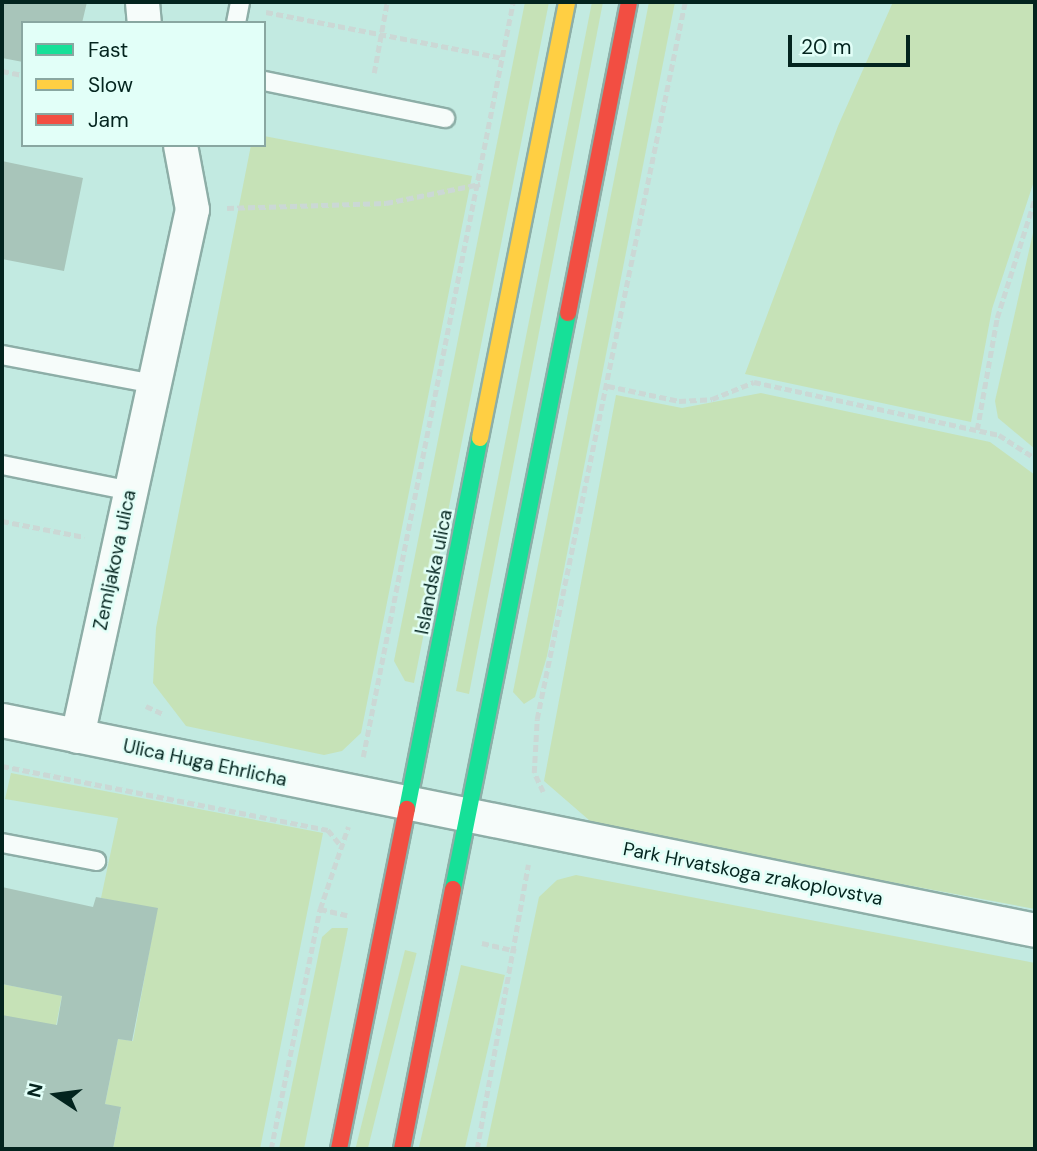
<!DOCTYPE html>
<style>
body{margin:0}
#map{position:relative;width:1037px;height:1151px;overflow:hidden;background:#c2eae1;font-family:"DM Sans",sans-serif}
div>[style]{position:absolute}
.green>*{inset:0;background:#c6e2b7;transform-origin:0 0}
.building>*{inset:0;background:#a8c5ba}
.path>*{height:4.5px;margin-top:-2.25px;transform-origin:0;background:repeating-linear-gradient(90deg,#cbd8d5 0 7px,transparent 0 10.5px)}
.roads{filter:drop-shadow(2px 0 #8daea7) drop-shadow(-2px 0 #8daea7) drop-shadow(0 2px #8daea7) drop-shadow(0 -2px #8daea7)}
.lane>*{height:18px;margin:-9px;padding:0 9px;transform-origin:9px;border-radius:9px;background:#f6fcfa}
.street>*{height:33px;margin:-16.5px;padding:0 16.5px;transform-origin:16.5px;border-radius:16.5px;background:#f6fcfa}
.fast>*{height:16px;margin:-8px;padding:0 8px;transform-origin:8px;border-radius:8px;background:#16e098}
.slow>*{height:16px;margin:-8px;padding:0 8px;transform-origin:8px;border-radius:8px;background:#ffcf43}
.jam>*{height:16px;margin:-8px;padding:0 8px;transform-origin:8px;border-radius:8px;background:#f24e42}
span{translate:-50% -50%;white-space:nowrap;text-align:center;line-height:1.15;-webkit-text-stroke:5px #e2fff8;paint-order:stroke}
.street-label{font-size:19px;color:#03241e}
.frame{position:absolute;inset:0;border:4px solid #03241e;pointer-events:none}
.legend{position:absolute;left:21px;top:21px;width:245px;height:126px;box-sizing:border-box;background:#e2fff8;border:2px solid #89a7a1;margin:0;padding:9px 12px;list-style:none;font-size:21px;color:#03241e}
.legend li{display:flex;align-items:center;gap:14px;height:35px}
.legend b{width:35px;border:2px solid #89a7a1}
.north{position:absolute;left:21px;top:1060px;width:70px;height:70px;-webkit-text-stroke:5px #e2fff8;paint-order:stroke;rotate:283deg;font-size:19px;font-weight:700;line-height:28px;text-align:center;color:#03241e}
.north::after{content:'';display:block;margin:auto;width:24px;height:32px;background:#03241e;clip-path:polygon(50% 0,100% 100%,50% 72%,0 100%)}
.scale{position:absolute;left:788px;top:35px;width:122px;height:32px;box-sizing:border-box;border:4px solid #03241e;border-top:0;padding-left:9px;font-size:21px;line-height:24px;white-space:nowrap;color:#03241e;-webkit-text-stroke:5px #e2fff8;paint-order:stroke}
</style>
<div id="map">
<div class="green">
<i style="clip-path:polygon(525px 2px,549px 2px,414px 683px,405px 681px,394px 661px)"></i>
<i style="clip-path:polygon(592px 2px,603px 2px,469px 694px,456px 691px)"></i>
<i style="clip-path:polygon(649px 2px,675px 2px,547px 656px,535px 697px,524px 704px,513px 692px)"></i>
<i style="clip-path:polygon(893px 2px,1035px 2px,1035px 178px,992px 309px,971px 422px,745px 374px,838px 126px)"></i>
<i style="clip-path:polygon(264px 136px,472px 176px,361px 733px,342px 751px,324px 755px,186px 726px,153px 683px,156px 628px,251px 145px,264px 145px)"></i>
<i style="clip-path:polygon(1035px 224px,1035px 449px,998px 418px,995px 401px)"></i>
<i style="clip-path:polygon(761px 393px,990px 442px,1035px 475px,1035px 909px,597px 827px,544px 781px,616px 395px,682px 408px)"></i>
<i style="clip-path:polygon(11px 773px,323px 833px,260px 1149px,113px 1149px,121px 1108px,105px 1104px,118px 1039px,133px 1041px,157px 909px,101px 898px,118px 818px,5px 799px)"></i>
<i style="clip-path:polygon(576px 875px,1035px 963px,1035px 1149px,486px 1149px,539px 897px,557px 880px)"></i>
<i style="clip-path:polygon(332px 928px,348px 928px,304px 1149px,279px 1149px,322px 937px)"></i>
<i style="left:405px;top:950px;width:12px;height:203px;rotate:14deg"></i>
<i style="left:461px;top:965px;width:45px;height:188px;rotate:13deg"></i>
<i style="left:2px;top:984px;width:61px;height:31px;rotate:11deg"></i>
</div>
<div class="building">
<i style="clip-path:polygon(2px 2px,87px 2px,82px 23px,23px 23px,23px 62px,2px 58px)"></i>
<i style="clip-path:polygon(2px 161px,83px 178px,64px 271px,2px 259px)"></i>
<i style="clip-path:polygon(2px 887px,93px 907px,96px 897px,158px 908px,132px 1041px,118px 1039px,105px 1104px,121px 1107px,113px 1149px,2px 1149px,2px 1015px,57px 1025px,62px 996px,2px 984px)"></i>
</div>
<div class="path">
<i style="left:266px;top:12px;width:240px;rotate:11deg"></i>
<i style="left:2px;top:71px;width:21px;rotate:11deg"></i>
<i style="left:374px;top:73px;width:72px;rotate:-79.6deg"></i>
<i style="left:227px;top:208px;width:159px;rotate:-1.8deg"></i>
<i style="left:386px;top:203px;width:96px;rotate:-11.4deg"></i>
<i style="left:608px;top:386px;width:73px;rotate:11.9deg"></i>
<i style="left:679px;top:401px;width:33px;rotate:-3deg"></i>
<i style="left:712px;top:399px;width:45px;rotate:-22deg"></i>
<i style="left:754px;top:382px;width:251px;rotate:12.2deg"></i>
<i style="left:999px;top:435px;width:43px;rotate:32.6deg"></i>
<i style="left:977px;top:430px;width:114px;rotate:-79.9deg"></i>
<i style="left:997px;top:318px;width:126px;rotate:-72.4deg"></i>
<i style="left:2px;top:521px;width:84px;rotate:11deg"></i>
<i style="left:146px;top:706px;width:19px;rotate:25deg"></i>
<i style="left:363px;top:757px;width:770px;rotate:-78.76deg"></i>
<i style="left:2px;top:766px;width:332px;rotate:11.1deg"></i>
<i style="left:328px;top:830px;width:23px;rotate:50deg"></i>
<i style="left:543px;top:792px;width:21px;rotate:-115deg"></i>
<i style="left:534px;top:773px;width:54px;rotate:-86.8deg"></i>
<i style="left:537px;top:719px;width:732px;rotate:-78.34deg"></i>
<i style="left:320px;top:909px;width:28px;rotate:13deg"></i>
<i style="left:482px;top:943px;width:35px;rotate:13deg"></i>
<i style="left:271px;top:1149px;width:245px;rotate:-78.5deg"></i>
<i style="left:320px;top:909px;width:87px;rotate:-71.1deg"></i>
<i style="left:477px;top:1149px;width:289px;rotate:-79.8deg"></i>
</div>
<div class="roads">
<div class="lane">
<i style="left:236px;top:23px;width:21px;rotate:-79deg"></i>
<i style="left:264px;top:81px;width:185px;rotate:11.6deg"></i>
<i style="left:2px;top:355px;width:155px;rotate:10.8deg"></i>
<i style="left:2px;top:465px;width:132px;rotate:11.4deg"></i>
<i style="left:2px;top:843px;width:96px;rotate:10.8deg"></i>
</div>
<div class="street">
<i style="left:142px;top:2px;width:21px;rotate:85deg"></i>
<i style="left:2px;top:720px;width:1054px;rotate:11.49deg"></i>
<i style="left:77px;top:736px;width:539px;rotate:-77.69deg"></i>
<i style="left:192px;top:209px;width:65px;rotate:-100.6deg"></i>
</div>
<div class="fast">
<i style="left:407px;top:809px;width:378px;rotate:-78.9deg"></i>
<i style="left:453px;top:889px;width:587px;rotate:-78.71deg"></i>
</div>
<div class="slow">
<i style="left:480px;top:438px;width:445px;rotate:-78.7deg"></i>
</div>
<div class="jam">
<i style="left:568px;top:313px;width:317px;rotate:-78.9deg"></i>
<i style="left:339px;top:1149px;width:347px;rotate:-78.7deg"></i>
<i style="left:402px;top:1149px;width:265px;rotate:-78.9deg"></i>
</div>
</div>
<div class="street-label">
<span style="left:115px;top:560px;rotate:-78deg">Zemljakova ulica</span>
<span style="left:434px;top:572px;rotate:-79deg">Islandska ulica</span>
<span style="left:205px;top:763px;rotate:12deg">Ulica Huga Ehrlicha</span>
<span style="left:753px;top:874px;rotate:11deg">Park Hrvatskoga zrakoplovstva</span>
</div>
<div class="frame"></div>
<ul class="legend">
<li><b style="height:9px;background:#16e098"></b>Fast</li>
<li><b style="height:9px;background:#ffcf43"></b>Slow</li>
<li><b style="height:9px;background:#f24e42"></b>Jam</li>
</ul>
<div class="north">N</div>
<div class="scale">20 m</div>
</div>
